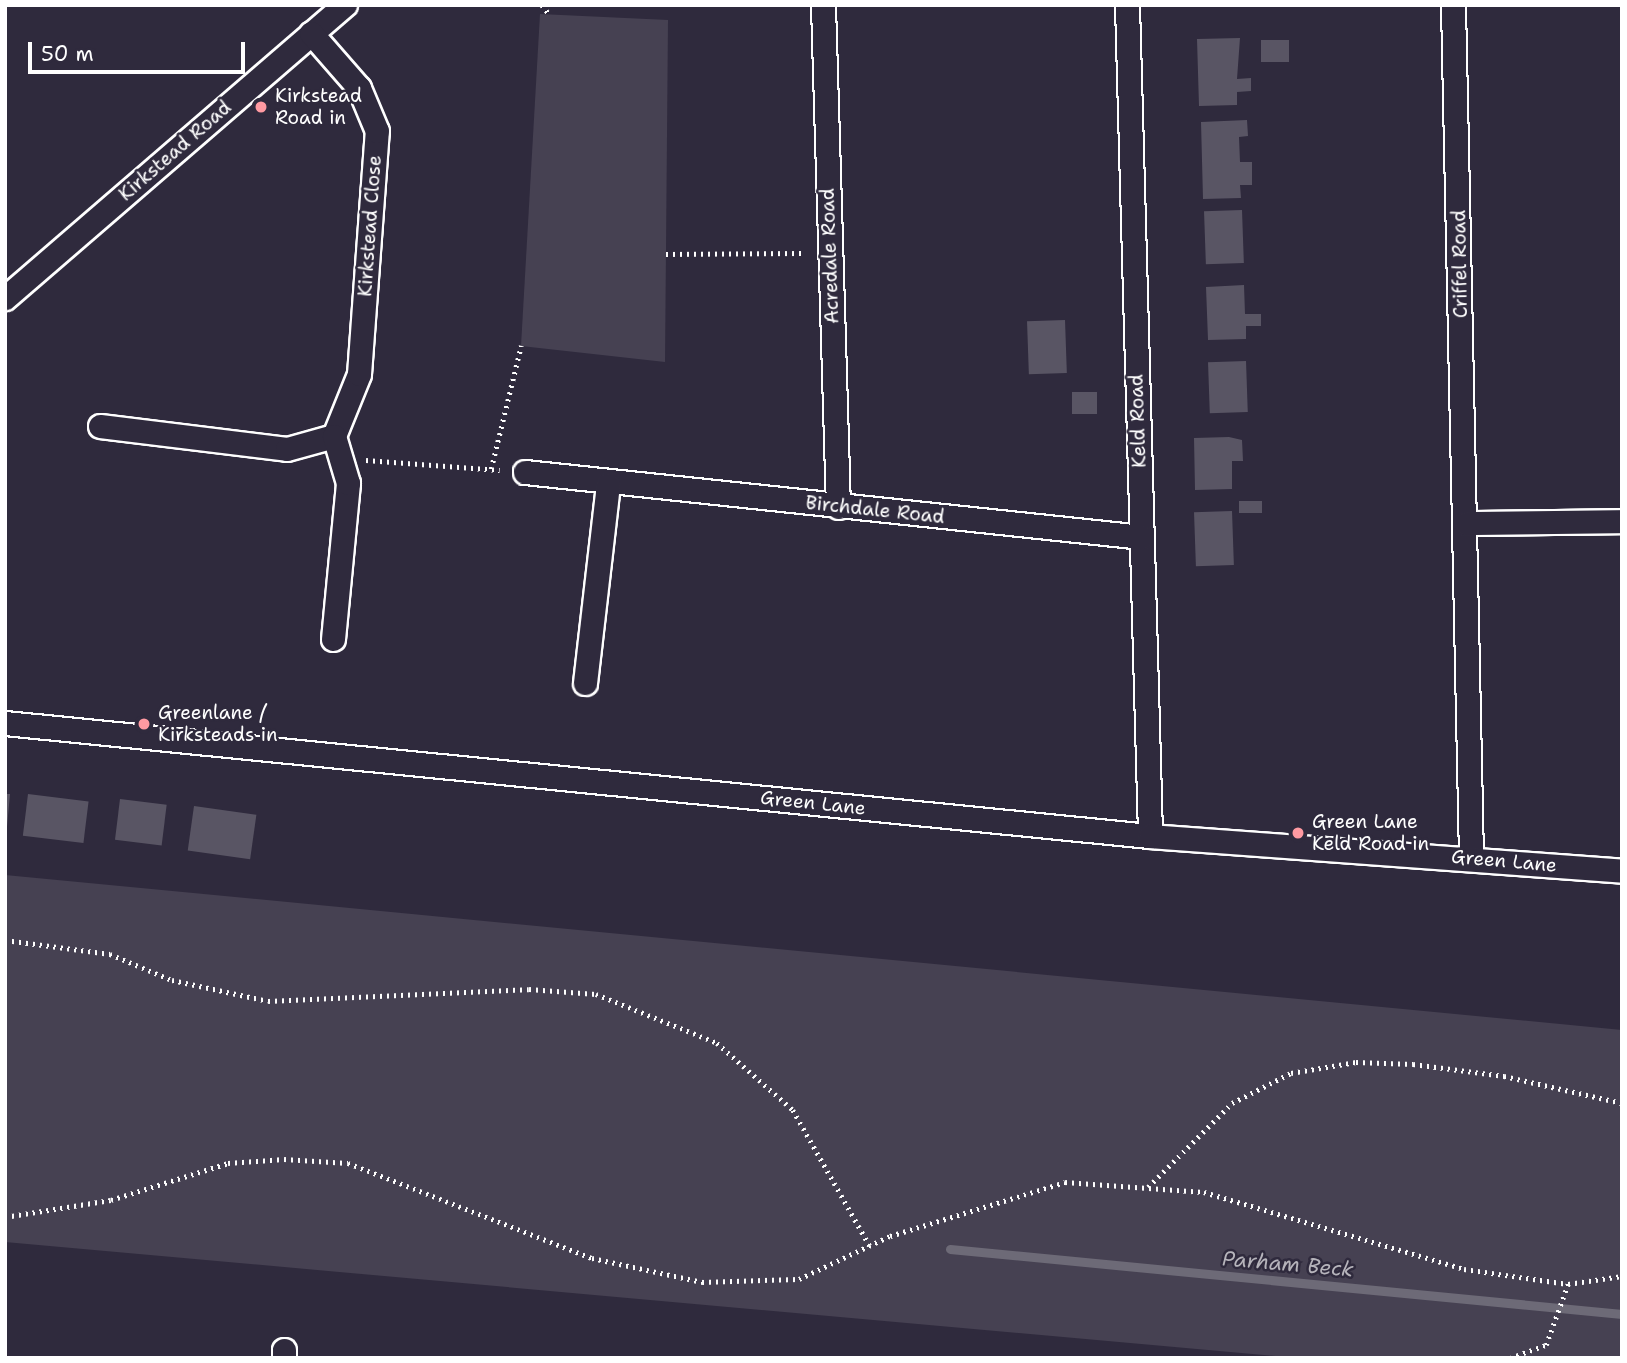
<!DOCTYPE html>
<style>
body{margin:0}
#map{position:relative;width:1627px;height:1363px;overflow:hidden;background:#2f2a3d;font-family:"Shantell Sans",sans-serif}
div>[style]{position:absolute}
.green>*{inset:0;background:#464152}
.stream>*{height:9px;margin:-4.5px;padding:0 4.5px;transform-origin:4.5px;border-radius:4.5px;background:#6d6a77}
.building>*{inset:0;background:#595564;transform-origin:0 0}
.path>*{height:4.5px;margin-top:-2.25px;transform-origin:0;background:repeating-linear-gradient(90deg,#fff 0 2px,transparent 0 7px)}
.roads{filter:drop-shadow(2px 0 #fff) drop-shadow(-2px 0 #fff) drop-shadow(0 2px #fff) drop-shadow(0 -2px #fff)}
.street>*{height:23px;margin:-11.5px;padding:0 11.5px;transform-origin:11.5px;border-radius:11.5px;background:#2f2a3d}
.dots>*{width:19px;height:19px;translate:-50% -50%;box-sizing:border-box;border:4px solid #2f2a3d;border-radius:50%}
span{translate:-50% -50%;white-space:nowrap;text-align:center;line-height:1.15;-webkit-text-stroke:5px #2f2a3d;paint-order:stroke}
.poi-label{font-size:19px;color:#fff}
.left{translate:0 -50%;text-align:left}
.street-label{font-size:19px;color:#fff}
.water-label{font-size:21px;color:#b6b4bb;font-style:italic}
.frame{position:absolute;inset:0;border:7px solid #fff;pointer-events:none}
.scale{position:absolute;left:28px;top:42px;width:217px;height:32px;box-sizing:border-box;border:4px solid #fff;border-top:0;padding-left:9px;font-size:21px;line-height:24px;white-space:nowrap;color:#fff;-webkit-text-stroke:5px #2f2a3d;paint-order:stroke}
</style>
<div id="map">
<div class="green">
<i style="clip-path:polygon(540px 14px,668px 20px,665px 362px,521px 346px)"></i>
<i style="clip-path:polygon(5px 875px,1622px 1030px,1622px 1358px,1297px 1358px,5px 1242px)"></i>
</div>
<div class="stream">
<i style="left:950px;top:1249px;width:675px;rotate:5.52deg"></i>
</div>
<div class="building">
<i style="clip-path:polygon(1240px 38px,1237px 79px,1251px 78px,1251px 91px,1237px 92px,1237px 105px,1199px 106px,1197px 39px)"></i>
<i style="left:1261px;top:40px;width:28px;height:22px"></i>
<i style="clip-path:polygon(1247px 120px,1248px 136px,1239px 137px,1240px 162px,1252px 162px,1252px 185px,1240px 185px,1241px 198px,1203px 199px,1201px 122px)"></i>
<i style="left:1242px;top:210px;width:53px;height:38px;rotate:88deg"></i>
<i style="clip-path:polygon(1244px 285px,1245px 314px,1261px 314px,1261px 326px,1246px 326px,1246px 339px,1208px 340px,1206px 287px)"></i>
<i style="left:1065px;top:320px;width:53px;height:38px;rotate:88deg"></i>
<i style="left:1246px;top:361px;width:51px;height:38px;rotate:88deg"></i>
<i style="left:1072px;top:392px;width:25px;height:22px"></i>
<i style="clip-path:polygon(1229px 437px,1242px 440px,1243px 461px,1232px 461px,1232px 489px,1195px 490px,1194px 438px)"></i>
<i style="left:1239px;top:501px;width:23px;height:12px"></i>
<i style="left:1232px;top:511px;width:54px;height:38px;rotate:88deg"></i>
<i style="clip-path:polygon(5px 794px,10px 794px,7px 827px,5px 827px)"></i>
<i style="left:28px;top:794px;width:61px;height:42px;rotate:7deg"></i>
<i style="left:120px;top:799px;width:47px;height:41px;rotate:7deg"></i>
<i style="left:194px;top:806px;width:63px;height:45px;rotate:8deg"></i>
</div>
<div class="path">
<i style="left:542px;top:5px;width:11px;rotate:52deg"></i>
<i style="left:666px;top:254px;width:139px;rotate:-0.4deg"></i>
<i style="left:366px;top:460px;width:134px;rotate:4.3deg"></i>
<i style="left:491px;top:469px;width:127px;rotate:-76.3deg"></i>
<i style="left:5px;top:940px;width:106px;rotate:7.6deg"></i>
<i style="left:110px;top:954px;width:67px;rotate:22.8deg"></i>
<i style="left:172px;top:980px;width:98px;rotate:12.3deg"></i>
<i style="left:268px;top:1001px;width:261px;rotate:-2.6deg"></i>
<i style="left:529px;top:989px;width:67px;rotate:4.3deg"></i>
<i style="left:596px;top:994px;width:131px;rotate:22deg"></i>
<i style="left:717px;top:1043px;width:101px;rotate:41.4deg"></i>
<i style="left:793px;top:1110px;width:156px;rotate:60.5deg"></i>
<i style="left:1148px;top:1187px;width:119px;rotate:-45deg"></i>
<i style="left:1232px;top:1103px;width:66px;rotate:-27deg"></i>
<i style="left:1291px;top:1073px;width:66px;rotate:-9.6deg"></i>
<i style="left:1356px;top:1062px;width:57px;rotate:2deg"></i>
<i style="left:1413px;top:1064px;width:92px;rotate:7.5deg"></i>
<i style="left:1504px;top:1076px;width:121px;rotate:12.9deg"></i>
<i style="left:5px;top:1217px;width:107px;rotate:-9.1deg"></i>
<i style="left:111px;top:1200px;width:123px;rotate:-17.5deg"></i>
<i style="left:228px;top:1163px;width:56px;rotate:-4.1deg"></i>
<i style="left:284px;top:1159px;width:64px;rotate:3.6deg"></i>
<i style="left:348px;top:1163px;width:262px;rotate:21.3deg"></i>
<i style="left:592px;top:1258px;width:113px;rotate:12.3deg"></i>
<i style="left:702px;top:1282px;width:97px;rotate:-1.8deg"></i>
<i style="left:799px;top:1279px;width:101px;rotate:-25.3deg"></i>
<i style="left:890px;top:1236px;width:183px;rotate:-17.1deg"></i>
<i style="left:1065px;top:1182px;width:139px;rotate:4.1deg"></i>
<i style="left:1204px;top:1192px;width:271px;rotate:16.5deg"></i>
<i style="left:1464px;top:1269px;width:105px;rotate:8.2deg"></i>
<i style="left:1568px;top:1284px;width:55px;rotate:-8.4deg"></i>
<i style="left:1510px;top:1358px;width:38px;rotate:-20deg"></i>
<i style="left:1546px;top:1345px;width:65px;rotate:-70.2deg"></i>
</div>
<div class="roads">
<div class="street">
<i style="left:823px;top:5px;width:502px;rotate:88.29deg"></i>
<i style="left:1127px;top:5px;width:831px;rotate:88.41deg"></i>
<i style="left:1453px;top:5px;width:852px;rotate:88.79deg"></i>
<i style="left:5px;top:298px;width:449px;rotate:-40.8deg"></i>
<i style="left:100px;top:426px;width:188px;rotate:7deg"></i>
<i style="left:287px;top:449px;width:49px;rotate:-15.5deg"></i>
<i style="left:334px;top:436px;width:67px;rotate:-68deg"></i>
<i style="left:359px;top:374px;width:244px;rotate:-85.8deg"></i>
<i style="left:377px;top:131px;width:47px;rotate:-112.7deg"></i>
<i style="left:359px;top:88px;width:73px;rotate:-131.1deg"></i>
<i style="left:525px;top:472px;width:620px;rotate:6.01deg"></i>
<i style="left:1466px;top:523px;width:156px;rotate:-0.7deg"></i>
<i style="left:333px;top:639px;width:157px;rotate:-84.5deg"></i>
<i style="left:348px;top:483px;width:49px;rotate:-106.6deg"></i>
<i style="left:585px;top:683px;width:200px;rotate:-83.4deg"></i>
<i style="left:5px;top:723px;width:1151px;rotate:5.64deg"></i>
<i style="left:1150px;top:836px;width:473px;rotate:4.2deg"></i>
<i style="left:284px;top:1350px;width:8px;rotate:90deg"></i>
</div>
</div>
<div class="dots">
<i style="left:261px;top:107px;background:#ff9aa2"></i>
<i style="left:144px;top:724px;background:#ff9aa2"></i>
<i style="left:1298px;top:833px;background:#ff9aa2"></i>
</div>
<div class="poi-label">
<span class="left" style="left:275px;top:107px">Kirkstead<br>Road in</span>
<span class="left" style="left:158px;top:724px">Greenlane /<br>Kirksteads in</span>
<span class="left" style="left:1312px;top:833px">Green Lane<br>Keld Road in</span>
</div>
<div class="street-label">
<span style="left:175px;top:151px;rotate:-41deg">Kirkstead Road</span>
<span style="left:370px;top:226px;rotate:-86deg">Kirkstead Close</span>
<span style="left:830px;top:256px;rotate:-92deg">Acredale Road</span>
<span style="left:1460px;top:264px;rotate:-91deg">Criffel Road</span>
<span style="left:1138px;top:421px;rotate:-92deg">Keld Road</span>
<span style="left:875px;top:510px;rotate:6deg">Birchdale Road</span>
<span style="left:813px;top:803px;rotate:6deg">Green Lane</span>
<span style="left:1504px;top:861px;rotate:5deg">Green Lane</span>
</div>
<div class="water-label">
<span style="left:1288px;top:1264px;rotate:5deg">Parham Beck</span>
</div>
<div class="frame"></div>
<div class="scale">50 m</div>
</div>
